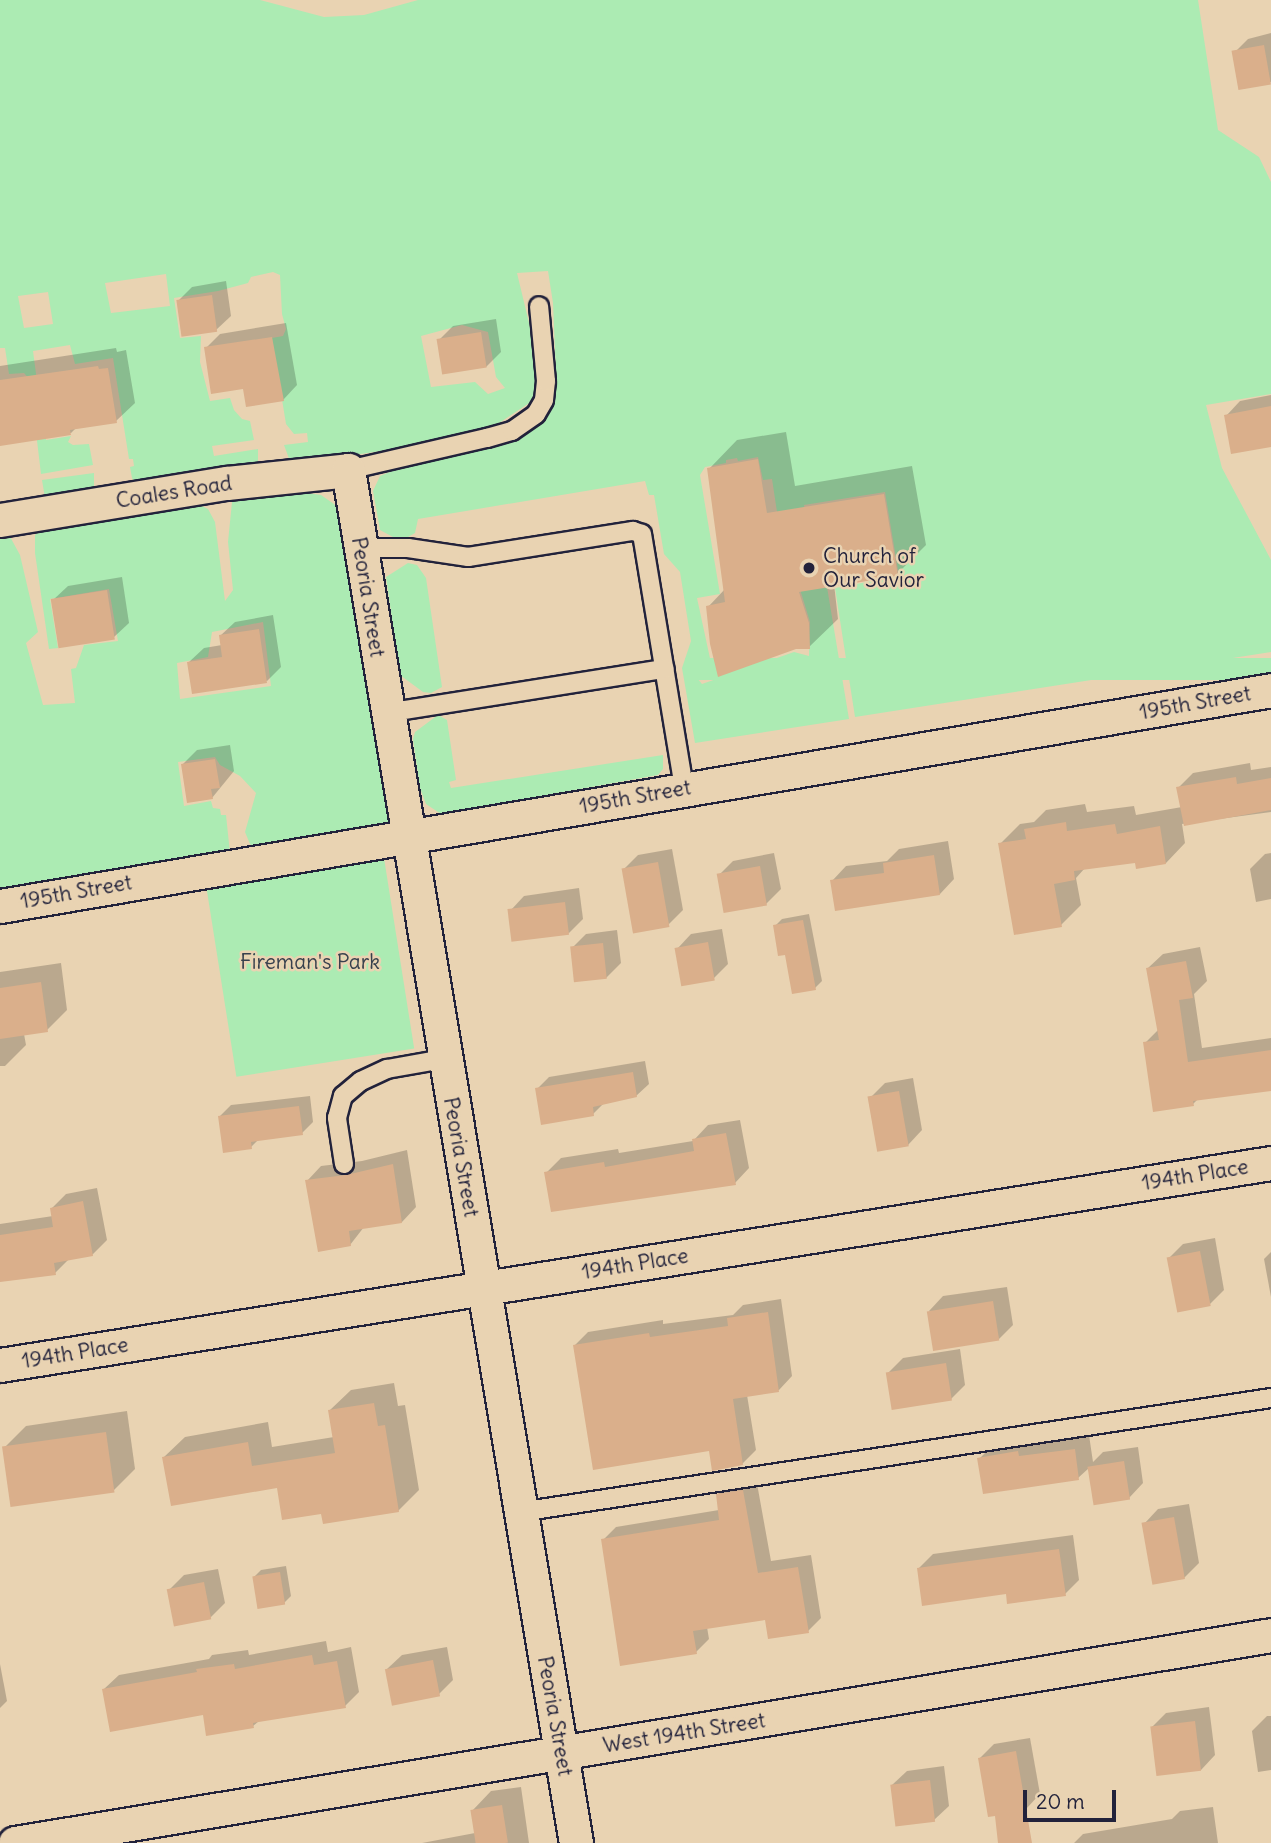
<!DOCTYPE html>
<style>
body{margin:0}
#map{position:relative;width:1271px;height:1843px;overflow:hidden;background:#e9d3b2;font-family:Delius,sans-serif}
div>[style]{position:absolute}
.green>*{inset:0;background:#acebb3;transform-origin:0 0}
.shadow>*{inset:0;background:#0003}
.building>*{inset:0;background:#daaf8b;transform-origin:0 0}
.roads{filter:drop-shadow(2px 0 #22223b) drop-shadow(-2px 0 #22223b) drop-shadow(0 2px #22223b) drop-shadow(0 -2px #22223b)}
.service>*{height:18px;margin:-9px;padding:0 9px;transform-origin:9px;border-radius:9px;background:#e9d3b2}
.minor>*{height:33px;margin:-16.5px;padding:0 16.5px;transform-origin:16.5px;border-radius:16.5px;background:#e9d3b2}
.dots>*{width:19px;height:19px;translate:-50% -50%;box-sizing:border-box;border:4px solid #e9d3b2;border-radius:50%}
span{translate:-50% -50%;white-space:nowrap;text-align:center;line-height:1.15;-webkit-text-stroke:5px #e9d3b2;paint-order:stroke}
.street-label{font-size:21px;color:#22223b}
.poi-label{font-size:21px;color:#22223b}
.left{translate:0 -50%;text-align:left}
.park-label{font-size:21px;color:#37404d}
.scale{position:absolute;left:1023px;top:1790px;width:93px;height:32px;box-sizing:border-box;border:4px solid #22223b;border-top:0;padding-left:9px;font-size:21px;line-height:24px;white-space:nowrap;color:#22223b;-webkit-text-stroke:5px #e9d3b2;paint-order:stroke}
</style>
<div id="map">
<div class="green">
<i style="clip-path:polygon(evenodd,0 0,260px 0,324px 17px,364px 15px,418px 0,1198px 0,1218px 130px,1259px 157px,1271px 182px,1271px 394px,1206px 405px,1222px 468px,1271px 560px,1271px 652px,855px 717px,835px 588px,899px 576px,885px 492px,804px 505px,812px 553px,784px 558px,772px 479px,763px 480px,758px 457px,738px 461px,737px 458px,726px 460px,726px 463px,705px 467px,700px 475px,720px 594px,697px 598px,711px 663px,698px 672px,697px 678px,702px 684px,794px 652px,809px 656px,810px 622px,799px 586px,827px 587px,849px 719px,695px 743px,682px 668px,691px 641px,680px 572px,664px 554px,654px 495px,649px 495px,645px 481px,418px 519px,415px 533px,408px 537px,393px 537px,380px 530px,373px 491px,380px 476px,402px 467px,517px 441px,541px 424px,552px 409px,556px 374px,553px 303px,548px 271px,517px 273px,535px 348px,537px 398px,493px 427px,458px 440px,291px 464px,284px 445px,308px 442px,307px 433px,294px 434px,286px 424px,272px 338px,283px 336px,286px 329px,282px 314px,280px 275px,273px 272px,251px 277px,248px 283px,218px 291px,174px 298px,180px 338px,201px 336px,200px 362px,210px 401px,230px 398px,234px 410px,242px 419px,250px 421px,254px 440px,212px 446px,214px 456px,258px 449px,258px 469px,139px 488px,132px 478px,130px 467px,134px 466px,133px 459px,129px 459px,113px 358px,75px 364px,70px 345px,33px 351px,38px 389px,24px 373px,9px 374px,5px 348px,0 348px,0 0,166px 274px,170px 306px,111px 313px,105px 283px,166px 274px,0 0,48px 292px,53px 324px,24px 328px,18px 296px,48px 292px,0 0,462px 325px,488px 332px,496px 377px,505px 388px,488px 394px,475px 382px,431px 387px,421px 336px,462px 325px)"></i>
<i style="clip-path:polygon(32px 399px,39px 399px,46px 440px,71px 436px,68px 442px,73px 445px,89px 444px,93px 465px,41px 474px)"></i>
<i style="clip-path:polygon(94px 473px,94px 489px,46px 504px,42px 480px)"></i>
<i style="clip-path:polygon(evenodd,307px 493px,321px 495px,334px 504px,350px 525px,393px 822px,255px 848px,250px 844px,245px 832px,256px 793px,240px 776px,220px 765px,215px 757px,178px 762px,184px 806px,211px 801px,213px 808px,220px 809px,221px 815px,226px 815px,230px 853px,0 892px,0 535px,8px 533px,20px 555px,38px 632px,26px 643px,43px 705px,75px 703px,71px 669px,76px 668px,84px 645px,118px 641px,109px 589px,50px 599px,58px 648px,49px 649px,35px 553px,35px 535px,42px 529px,202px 506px,208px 509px,215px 522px,225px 601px,233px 590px,228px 542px,232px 502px,271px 494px,307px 493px,263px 622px,271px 686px,180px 699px,177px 663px,208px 657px,212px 632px,263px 622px)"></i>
<i style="clip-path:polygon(408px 563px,417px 565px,426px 578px,442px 687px,431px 693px,423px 692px,400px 675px,386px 577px)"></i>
<i style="left:1271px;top:658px;width:22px;height:586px;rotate:90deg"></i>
<i style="clip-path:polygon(438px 715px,447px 720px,456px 780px,449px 782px,451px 788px,663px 755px,663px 769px,658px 775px,441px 814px,426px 804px,420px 788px,413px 739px,415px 732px)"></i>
<i style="left:384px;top:858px;width:193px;height:180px;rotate:81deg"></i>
</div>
<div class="shadow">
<i style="clip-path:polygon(1271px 33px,1271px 82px,1242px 89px,1233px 54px,1248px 39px)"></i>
<i style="clip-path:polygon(226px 281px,231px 316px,216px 330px,178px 301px,192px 287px)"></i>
<i style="clip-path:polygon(496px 319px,501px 352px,486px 367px,439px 340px,453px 326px)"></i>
<i style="clip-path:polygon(286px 323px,297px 385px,283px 400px,245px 387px,206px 348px,220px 334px)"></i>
<i style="clip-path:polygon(116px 348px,117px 352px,126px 350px,135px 403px,116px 421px,76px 428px,71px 433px,0 444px,0 366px)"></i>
<i style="clip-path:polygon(1271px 395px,1271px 445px,1226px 416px,1240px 401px)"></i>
<i style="clip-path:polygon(786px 432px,795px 486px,912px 466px,926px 545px,897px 574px,834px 584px,838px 619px,809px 647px,708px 607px,725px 589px,709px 469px,737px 440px)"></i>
<i style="clip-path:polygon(122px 577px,129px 623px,114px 637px,53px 600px,68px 586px)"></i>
<i style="clip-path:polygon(273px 615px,281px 667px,267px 681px,189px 662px,204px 648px,222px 645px,220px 636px,235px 622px)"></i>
<i style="clip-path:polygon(230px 745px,234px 771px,212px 798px,182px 765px,197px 750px)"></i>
<i style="clip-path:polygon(1250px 763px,1251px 770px,1271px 767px,1271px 812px,1182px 824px,1185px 843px,1166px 863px,1136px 861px,1085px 868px,1076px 878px,1081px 905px,1061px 925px,1000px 844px,1020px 824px,1034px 822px,1046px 810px,1085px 804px,1087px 812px,1134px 806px,1136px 815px,1182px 807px,1178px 788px,1193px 773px)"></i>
<i style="clip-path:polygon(948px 841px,954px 879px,940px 894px,832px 881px,846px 866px,887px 861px,899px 849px)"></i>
<i style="clip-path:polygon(672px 849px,683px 910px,668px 925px,624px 869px,638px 855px)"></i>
<i style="clip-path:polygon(774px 853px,781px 889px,766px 904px,718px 876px,733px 861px)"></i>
<i style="clip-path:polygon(1271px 853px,1271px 899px,1256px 902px,1250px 869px,1265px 854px)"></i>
<i style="clip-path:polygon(579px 888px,583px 919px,569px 933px,510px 911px,524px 896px)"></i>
<i style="clip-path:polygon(809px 914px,822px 981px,815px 988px,775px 926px,782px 919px)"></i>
<i style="clip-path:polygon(722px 929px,728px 964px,714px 978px,677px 949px,691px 934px)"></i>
<i style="clip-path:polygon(617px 930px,621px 963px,606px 978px,572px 948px,586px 934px)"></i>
<i style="clip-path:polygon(1200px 947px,1207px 981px,1194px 994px,1202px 1048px,1271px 1038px,1271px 1089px,1198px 1099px,1193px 1104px,1145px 1043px,1159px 1029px,1148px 968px,1163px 954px)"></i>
<i style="clip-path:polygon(61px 963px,67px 1010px,47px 1030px,24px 1034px,26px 1045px,5px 1066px,0 1066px,0 972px)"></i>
<i style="clip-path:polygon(645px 1061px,649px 1084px,636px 1096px,605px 1102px,593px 1114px,537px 1089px,549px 1077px)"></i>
<i style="clip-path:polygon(913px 1078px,922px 1130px,908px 1145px,870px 1098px,885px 1083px)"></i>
<i style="clip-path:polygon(310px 1096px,313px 1122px,302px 1133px,259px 1139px,251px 1147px,220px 1116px,231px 1105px)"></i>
<i style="clip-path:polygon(740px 1120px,749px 1168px,735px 1183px,546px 1173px,561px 1158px,618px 1149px,619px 1153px,693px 1141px,708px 1125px)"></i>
<i style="clip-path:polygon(407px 1150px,416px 1207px,402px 1222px,364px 1227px,350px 1245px,307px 1181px,321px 1166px,362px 1161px)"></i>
<i style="clip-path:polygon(97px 1188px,107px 1240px,92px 1255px,69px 1259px,55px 1273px,0 1281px,0 1224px,53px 1216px,52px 1208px,66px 1194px)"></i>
<i style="clip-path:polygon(1215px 1238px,1224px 1290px,1210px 1304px,1169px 1258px,1183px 1244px)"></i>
<i style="clip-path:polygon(1271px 1252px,1271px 1297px,1264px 1259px)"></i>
<i style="clip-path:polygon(1007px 1287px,1013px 1325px,998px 1340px,929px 1311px,943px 1296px)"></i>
<i style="clip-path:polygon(781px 1299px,792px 1376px,779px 1390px,747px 1395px,756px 1450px,742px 1464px,711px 1449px,574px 1346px,588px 1332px,663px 1320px,663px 1324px,733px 1315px,743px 1305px)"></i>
<i style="clip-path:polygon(960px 1349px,965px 1385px,951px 1399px,888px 1373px,903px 1358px)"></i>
<i style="clip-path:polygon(394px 1383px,398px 1406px,405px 1405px,419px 1490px,398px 1511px,323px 1512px,278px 1486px,164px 1457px,185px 1437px,268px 1422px,272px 1447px,334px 1437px,330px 1410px,351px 1390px)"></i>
<i style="clip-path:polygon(127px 1411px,135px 1469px,113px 1491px,4px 1448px,26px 1426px)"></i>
<i style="clip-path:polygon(1089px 1435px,1093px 1462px,1103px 1452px,1138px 1447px,1143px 1483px,1129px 1498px,1089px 1468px,1078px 1478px,979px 1459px,994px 1444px)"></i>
<i style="clip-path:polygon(756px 1478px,771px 1561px,811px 1555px,821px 1618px,808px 1631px,766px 1618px,707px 1627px,709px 1639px,696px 1652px,603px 1540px,616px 1527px,719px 1510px,718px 1494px,731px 1481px)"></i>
<i style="clip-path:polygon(1189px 1504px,1199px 1563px,1184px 1578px,1144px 1524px,1158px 1509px)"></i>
<i style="clip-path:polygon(1073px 1535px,1079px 1580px,1065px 1594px,1007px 1592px,919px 1568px,933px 1554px)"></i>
<i style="clip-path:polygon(286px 1566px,291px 1596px,284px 1603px,254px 1577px,261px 1570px)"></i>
<i style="clip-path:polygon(218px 1569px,225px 1603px,210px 1618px,169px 1590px,184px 1575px)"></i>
<i style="clip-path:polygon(326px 1641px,328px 1652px,351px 1647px,359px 1692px,345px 1706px,259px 1721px,253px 1726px,104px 1689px,119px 1675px,209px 1659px,212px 1655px,248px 1650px,249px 1655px)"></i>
<i style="clip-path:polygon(447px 1647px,453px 1680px,439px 1694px,387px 1669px,402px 1655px)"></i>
<i style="clip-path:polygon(0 1664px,7px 1701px,0 1708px)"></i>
<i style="clip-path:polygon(1209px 1707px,1215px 1755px,1201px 1770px,1152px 1727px,1166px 1713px)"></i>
<i style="clip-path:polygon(1267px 1716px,1271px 1716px,1271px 1770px,1258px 1772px,1252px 1731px)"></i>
<i style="clip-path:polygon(1030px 1738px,1040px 1794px,1026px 1809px,979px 1759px,994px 1744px)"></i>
<i style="clip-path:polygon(944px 1766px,949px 1806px,934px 1820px,892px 1785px,907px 1771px)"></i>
<i style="clip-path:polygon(521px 1787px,529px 1843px,422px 1843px,475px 1833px,472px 1811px,491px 1791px)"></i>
<i style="clip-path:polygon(1213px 1807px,1218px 1843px,1074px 1843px,1083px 1834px,1172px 1819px,1180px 1811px)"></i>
</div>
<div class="building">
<i style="left:1264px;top:45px;width:40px;height:33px;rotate:80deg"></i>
<i style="left:212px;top:295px;width:37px;height:36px;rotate:82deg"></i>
<i style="left:481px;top:332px;width:36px;height:45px;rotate:81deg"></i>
<i style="clip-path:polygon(272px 337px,284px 401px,246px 407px,243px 389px,211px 394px,204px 347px)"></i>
<i style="clip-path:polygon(98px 366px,99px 369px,108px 368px,117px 423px,70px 430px,71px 435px,0 446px,0 380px)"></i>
<i style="clip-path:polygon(1271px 406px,1271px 447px,1231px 454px,1224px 415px)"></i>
<i style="clip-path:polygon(758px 459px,767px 513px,884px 494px,898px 576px,799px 592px,809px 623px,810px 649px,796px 649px,718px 677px,710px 644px,706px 606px,725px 602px,707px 468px)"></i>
<i style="left:107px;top:590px;width:50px;height:57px;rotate:81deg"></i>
<i style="clip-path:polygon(259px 629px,267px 683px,192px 694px,187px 662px,222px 657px,219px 635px)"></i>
<i style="clip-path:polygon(215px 759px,220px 788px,211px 789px,213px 799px,187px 803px,181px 764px)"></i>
<i style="clip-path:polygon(1236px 777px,1237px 784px,1271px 778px,1271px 810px,1184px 826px,1176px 787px)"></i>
<i style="clip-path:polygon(1066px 822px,1067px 831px,1115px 824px,1117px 834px,1160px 826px,1166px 864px,1136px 869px,1135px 863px,1074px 871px,1075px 880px,1054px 884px,1062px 927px,1014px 935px,998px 843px,1026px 839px,1024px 829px)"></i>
<i style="clip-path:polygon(934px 855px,940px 895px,835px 911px,830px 880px,884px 873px,883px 863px)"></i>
<i style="left:658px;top:862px;width:66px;height:37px;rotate:80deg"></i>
<i style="left:760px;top:866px;width:40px;height:44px;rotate:80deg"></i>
<i style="left:565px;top:902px;width:33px;height:58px;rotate:83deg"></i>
<i style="clip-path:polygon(803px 920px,816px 990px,792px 994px,785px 955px,778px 956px,773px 925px)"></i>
<i style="left:708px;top:942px;width:39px;height:34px;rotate:80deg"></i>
<i style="left:603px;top:943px;width:36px;height:33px;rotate:84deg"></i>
<i style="clip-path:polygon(1186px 961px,1193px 998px,1179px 1000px,1188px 1062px,1271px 1050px,1271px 1091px,1193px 1101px,1194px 1106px,1153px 1112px,1143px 1042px,1159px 1040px,1146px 968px)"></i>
<i style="clip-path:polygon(41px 982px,48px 1032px,0 1039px,0 988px)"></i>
<i style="clip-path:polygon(633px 1072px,637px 1097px,593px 1107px,594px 1116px,541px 1125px,535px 1088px)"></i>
<i style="left:899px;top:1091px;width:56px;height:32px;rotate:80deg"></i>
<i style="clip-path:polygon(299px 1106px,303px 1135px,251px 1142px,252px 1149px,223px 1153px,218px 1116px)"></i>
<i style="clip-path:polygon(726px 1133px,736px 1185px,551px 1212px,544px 1172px,604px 1162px,605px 1167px,694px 1151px,692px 1139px)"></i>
<i style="clip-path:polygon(393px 1164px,402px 1223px,349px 1231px,351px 1246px,318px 1252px,305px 1180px,346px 1175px)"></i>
<i style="clip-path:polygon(83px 1201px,93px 1256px,54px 1263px,56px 1275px,0 1282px,0 1235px,53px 1227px,50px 1208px)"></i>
<i style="left:1200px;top:1251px;width:56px;height:34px;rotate:79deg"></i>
<i style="left:993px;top:1301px;width:40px;height:67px;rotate:81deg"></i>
<i style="clip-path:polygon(768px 1312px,779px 1392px,733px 1399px,743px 1465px,712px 1471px,709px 1451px,593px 1470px,573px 1345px,649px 1333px,650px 1337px,728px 1326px,727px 1318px)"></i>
<i style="left:946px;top:1363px;width:38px;height:61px;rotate:81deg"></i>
<i style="clip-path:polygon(374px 1403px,378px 1426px,385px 1425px,399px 1512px,323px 1524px,321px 1514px,282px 1520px,277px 1488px,171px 1506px,162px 1457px,248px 1442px,252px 1466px,335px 1453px,328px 1410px)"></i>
<i style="left:106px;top:1432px;width:61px;height:105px;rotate:82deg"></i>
<i style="clip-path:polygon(1075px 1449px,1079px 1480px,983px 1494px,977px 1458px,1018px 1451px,1019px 1456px)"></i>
<i style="left:1124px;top:1461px;width:39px;height:37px;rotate:81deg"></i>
<i style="clip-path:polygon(743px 1490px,758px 1573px,798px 1567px,809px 1633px,768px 1639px,765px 1620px,693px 1631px,697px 1654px,620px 1666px,601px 1539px,719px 1520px,716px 1494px)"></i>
<i style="left:1174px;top:1517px;width:63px;height:33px;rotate:80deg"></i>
<i style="clip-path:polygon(1059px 1549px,1066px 1596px,1007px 1604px,1006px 1594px,922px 1606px,917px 1568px)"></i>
<i style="left:280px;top:1572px;width:33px;height:28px;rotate:81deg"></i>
<i style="left:204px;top:1582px;width:38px;height:38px;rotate:79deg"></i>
<i style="clip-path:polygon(312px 1655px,314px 1665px,337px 1661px,346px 1708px,253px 1723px,254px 1728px,206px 1736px,203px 1715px,110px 1732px,102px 1689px,197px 1672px,196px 1669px,234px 1664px,235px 1669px)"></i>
<i style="left:433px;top:1660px;width:37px;height:49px;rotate:79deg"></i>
<i style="left:1195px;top:1721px;width:50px;height:45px;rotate:83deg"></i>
<i style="clip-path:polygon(1016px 1751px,1032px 1843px,998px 1843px,995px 1816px,988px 1817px,978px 1758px)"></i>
<i style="left:930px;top:1780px;width:42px;height:40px;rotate:83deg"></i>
<i style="left:502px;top:1805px;width:38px;height:32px;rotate:81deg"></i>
</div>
<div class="roads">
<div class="service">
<i style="left:348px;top:470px;width:143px;rotate:-13deg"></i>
<i style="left:487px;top:438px;width:26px;rotate:-16deg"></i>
<i style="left:512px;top:431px;width:29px;rotate:-35deg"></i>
<i style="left:536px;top:414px;width:16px;rotate:-60deg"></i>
<i style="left:544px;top:400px;width:19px;rotate:-84deg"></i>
<i style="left:546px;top:381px;width:75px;rotate:-95.3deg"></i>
<i style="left:360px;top:548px;width:48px"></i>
<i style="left:408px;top:548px;width:61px;rotate:8.5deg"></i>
<i style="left:468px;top:557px;width:167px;rotate:-9deg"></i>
<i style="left:633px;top:531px;width:9px;rotate:18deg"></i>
<i style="left:642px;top:534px;width:258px;rotate:80.6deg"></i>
<i style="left:386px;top:713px;width:282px;rotate:-9deg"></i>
<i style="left:344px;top:1164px;width:47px;rotate:-98.7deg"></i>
<i style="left:337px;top:1118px;width:23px;rotate:-75deg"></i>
<i style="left:343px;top:1096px;width:23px;rotate:-40deg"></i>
<i style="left:361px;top:1081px;width:29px;rotate:-25deg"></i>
<i style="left:387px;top:1069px;width:58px;rotate:-10deg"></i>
<i style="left:520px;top:1512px;width:760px;rotate:-8.63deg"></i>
</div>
<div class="minor">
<i style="left:0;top:520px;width:230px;rotate:-9.3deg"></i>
<i style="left:227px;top:483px;width:122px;rotate:-6.1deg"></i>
<i style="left:348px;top:470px;width:1392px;rotate:80.57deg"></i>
<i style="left:0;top:906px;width:1289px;rotate:-9.64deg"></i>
<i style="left:0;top:1365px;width:1287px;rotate:-9.03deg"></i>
<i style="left:15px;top:1843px;width:1273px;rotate:-9.4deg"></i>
</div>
</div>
<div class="dots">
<i style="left:809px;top:568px;background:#22223b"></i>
</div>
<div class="street-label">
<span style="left:174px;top:492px;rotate:-9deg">Coales Road</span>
<span style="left:368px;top:597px;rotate:81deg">Peoria Street</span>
<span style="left:1195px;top:703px;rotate:-10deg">195th Street</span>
<span style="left:635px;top:797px;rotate:-10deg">195th Street</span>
<span style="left:76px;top:892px;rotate:-10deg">195th Street</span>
<span style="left:461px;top:1157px;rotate:80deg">Peoria Street</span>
<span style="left:1195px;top:1175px;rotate:-9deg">194th Place</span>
<span style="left:635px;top:1264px;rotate:-9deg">194th Place</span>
<span style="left:75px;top:1353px;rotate:-9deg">194th Place</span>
<span style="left:555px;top:1716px;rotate:80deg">Peoria Street</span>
<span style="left:684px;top:1733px;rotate:-9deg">West 194th Street</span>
</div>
<div class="poi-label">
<span class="left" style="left:823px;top:568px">Church of<br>Our Savior</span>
</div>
<div class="park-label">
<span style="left:310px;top:962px">Fireman's Park</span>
</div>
<div class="scale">20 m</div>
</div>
